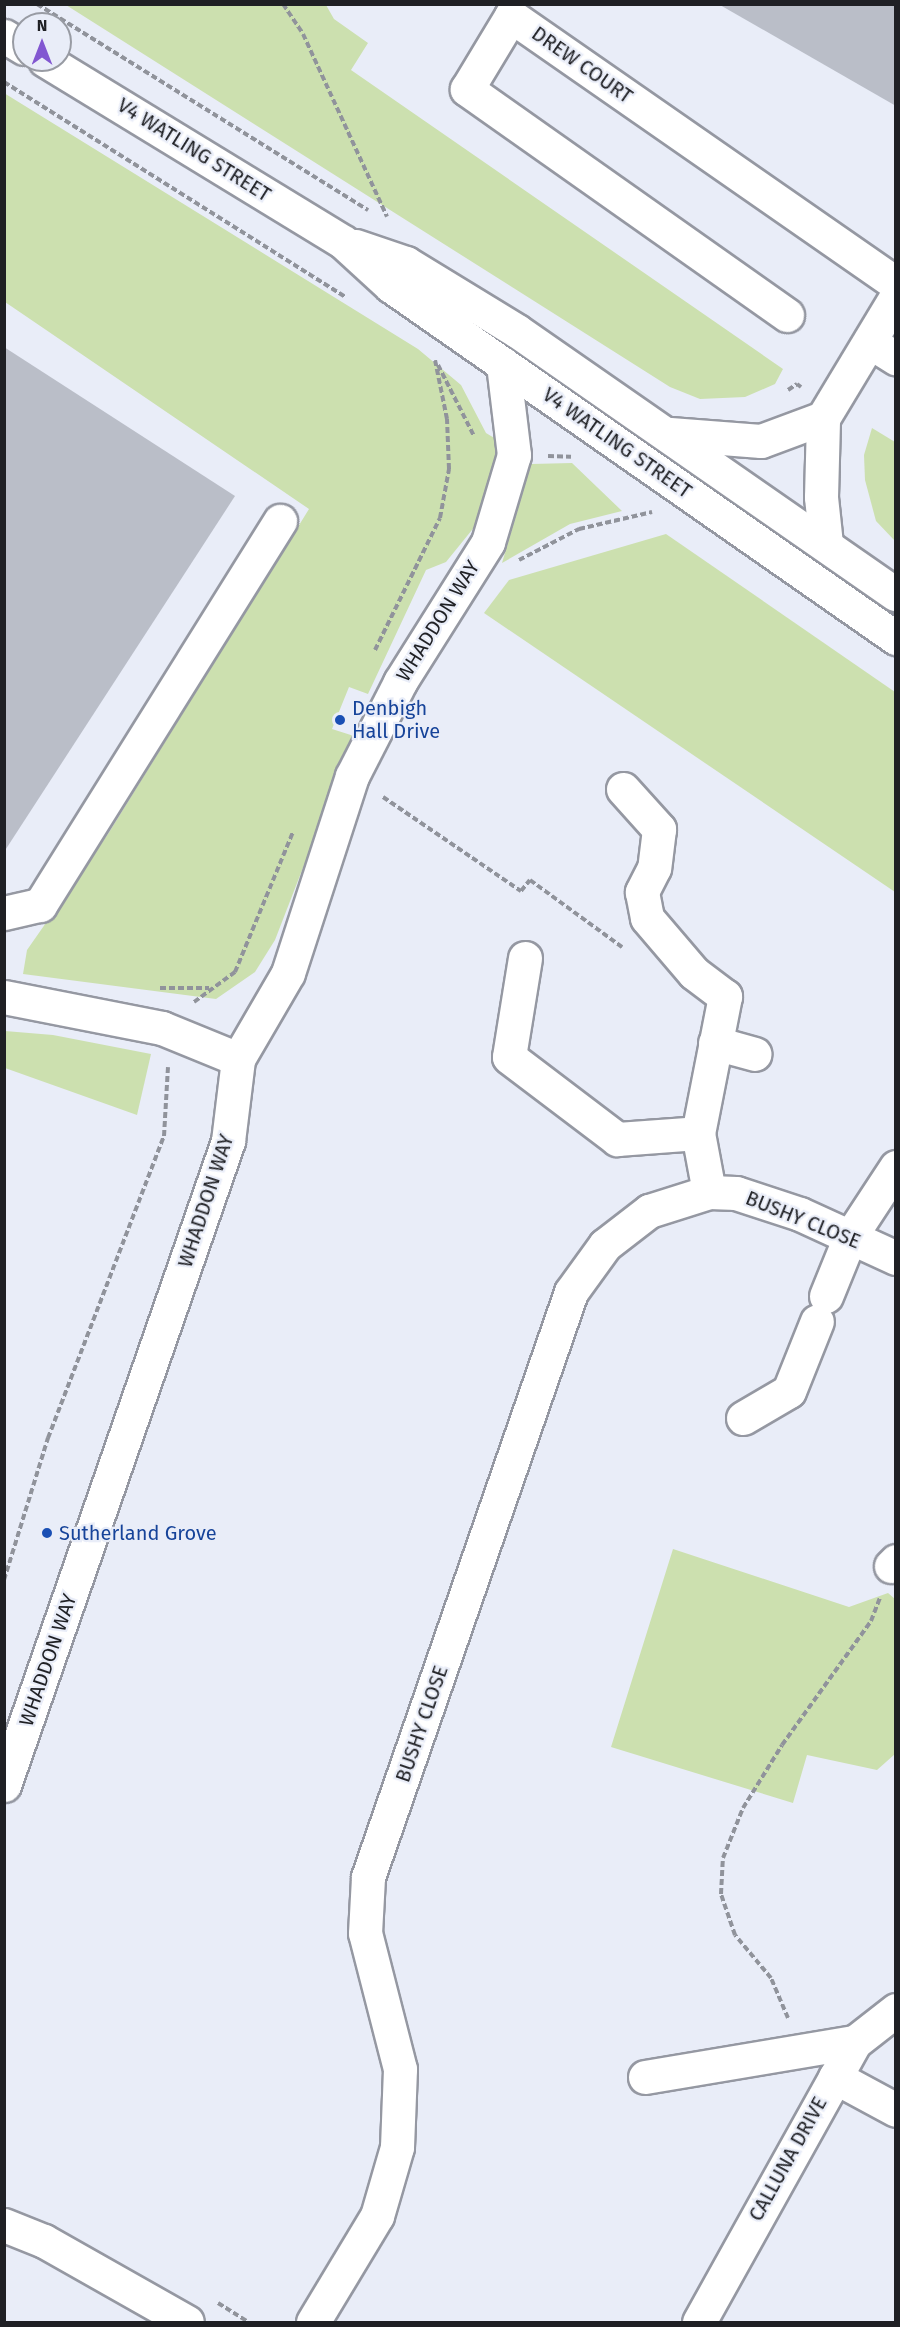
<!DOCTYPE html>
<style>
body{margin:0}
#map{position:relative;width:900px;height:2327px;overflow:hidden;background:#e9edf8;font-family:"Fira Sans",sans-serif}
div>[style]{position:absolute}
.green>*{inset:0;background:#cce0af}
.building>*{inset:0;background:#babec8}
.path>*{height:4px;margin-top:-2px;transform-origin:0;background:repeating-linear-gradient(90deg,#90939b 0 6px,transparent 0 9px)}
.roads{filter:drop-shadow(2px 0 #9598a2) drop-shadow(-2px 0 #9598a2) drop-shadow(0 2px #9598a2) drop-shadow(0 -2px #9598a2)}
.minor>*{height:33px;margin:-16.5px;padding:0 16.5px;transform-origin:16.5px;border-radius:16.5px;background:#fff}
.dots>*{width:16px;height:16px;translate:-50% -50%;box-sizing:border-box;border:3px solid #e9edf8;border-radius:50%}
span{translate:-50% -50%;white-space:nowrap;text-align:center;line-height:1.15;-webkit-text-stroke:4.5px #e9edf8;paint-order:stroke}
.street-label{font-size:20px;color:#1f2024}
.transit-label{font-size:20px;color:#164399}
.left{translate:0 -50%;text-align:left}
.frame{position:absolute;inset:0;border:6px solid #1f2024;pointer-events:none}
.north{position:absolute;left:12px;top:12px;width:60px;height:60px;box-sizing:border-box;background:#e9edf8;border:2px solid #989ba3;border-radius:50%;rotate:0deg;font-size:16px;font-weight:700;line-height:24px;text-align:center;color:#1f2024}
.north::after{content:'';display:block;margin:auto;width:21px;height:27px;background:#8257d1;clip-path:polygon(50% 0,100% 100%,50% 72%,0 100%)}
</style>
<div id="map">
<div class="green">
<i style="clip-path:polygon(66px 5px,326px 5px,334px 19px,368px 43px,351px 70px,783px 369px,775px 384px,745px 397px,700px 399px,670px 387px)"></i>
<i style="clip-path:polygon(4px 93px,418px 349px,461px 385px,486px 433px,496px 439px,495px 472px,476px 525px,446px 562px,426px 570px,368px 694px,349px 687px,332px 729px,354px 736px,275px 940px,255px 972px,216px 999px,23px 974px,27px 950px,108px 834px,309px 509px,5px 302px)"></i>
<i style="clip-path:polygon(872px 428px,895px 442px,895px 541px,876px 521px,865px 480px,864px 455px)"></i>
<i style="clip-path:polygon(572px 463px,622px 511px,570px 524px,502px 563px,531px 464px)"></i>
<i style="clip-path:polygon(666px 534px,895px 692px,895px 892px,484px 613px,509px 580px)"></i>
<i style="clip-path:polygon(5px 1031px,53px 1035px,151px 1054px,137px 1115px,5px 1068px)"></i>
<i style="clip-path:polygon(673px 1549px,849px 1607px,888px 1593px,895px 1599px,895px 1754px,877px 1770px,807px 1755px,793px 1803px,611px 1747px)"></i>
</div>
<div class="building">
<i style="clip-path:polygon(720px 5px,896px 5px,896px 106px)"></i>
<i style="clip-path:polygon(4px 347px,235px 496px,4px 852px)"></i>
</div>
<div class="path">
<i style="left:37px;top:4px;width:390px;rotate:31.9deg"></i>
<i style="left:283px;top:4px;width:36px;rotate:56deg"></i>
<i style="left:303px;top:34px;width:201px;rotate:65.3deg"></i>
<i style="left:4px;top:82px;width:404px;rotate:32.2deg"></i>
<i style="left:438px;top:365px;width:80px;rotate:63.1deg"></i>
<i style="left:788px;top:390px;width:11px;rotate:-34deg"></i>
<i style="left:797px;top:384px;width:5px;rotate:37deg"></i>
<i style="left:548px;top:456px;width:23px;rotate:2deg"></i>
<i style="left:519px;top:560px;width:68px;rotate:-27.3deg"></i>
<i style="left:579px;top:529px;width:75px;rotate:-13.1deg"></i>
<i style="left:375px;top:650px;width:147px;rotate:-63.8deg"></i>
<i style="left:440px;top:518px;width:50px;rotate:-79.6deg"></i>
<i style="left:449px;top:469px;width:50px;rotate:-92.3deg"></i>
<i style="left:447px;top:419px;width:60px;rotate:-101.5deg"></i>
<i style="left:383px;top:797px;width:167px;rotate:34.3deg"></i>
<i style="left:521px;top:891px;width:14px;rotate:-51deg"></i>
<i style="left:530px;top:880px;width:114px;rotate:36.1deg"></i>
<i style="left:160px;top:988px;width:49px"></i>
<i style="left:194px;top:1002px;width:51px;rotate:-36.2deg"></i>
<i style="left:235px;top:972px;width:152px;rotate:-67.5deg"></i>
<i style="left:4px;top:1580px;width:149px;rotate:-72.8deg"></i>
<i style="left:48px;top:1438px;width:324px;rotate:-69deg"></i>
<i style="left:164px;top:1136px;width:69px;rotate:-86.7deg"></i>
<i style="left:788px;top:2018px;width:43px;rotate:-113deg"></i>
<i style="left:771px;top:1978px;width:56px;rotate:-129.9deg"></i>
<i style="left:735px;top:1935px;width:43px;rotate:-108.9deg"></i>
<i style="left:721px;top:1894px;width:36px;rotate:-87deg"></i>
<i style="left:723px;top:1858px;width:54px;rotate:-68.2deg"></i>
<i style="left:743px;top:1808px;width:74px;rotate:-58.2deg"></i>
<i style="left:782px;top:1745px;width:153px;rotate:-54.3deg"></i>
<i style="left:871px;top:1621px;width:25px;rotate:-69deg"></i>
<i style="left:218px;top:2303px;width:36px;rotate:32deg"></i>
</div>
<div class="roads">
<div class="minor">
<i style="left:4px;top:36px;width:23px;rotate:31deg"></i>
<i style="left:45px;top:60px;width:349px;rotate:31.4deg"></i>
<i style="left:343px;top:242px;width:65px;rotate:42.5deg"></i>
<i style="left:391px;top:286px;width:616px;rotate:34.88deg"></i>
<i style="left:356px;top:246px;width:53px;rotate:18.8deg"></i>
<i style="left:406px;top:263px;width:130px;rotate:31.5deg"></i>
<i style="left:517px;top:331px;width:461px;rotate:34.8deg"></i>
<i style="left:787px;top:315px;width:392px;rotate:-144.8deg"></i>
<i style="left:467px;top:89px;width:85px;rotate:-58.9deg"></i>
<i style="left:511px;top:16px;width:469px;rotate:34.8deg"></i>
<i style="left:870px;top:342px;width:31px;rotate:32deg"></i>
<i style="left:670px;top:434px;width:91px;rotate:4.4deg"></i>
<i style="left:761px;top:441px;width:66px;rotate:-20.4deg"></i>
<i style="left:826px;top:544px;width:47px;rotate:-96.1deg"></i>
<i style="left:821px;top:497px;width:79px;rotate:-88.5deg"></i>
<i style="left:823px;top:418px;width:141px;rotate:-58.9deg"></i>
<i style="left:623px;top:789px;width:54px;rotate:48deg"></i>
<i style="left:659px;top:829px;width:39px;rotate:97deg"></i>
<i style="left:654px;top:868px;width:27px;rotate:117deg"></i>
<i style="left:642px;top:892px;width:26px;rotate:79deg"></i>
<i style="left:647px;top:918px;width:72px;rotate:49.5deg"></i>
<i style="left:694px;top:973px;width:39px;rotate:37deg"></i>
<i style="left:725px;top:996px;width:140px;rotate:101.1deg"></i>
<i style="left:698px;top:1133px;width:60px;rotate:79.4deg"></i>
<i style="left:4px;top:913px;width:37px;rotate:-13deg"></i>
<i style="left:40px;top:905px;width:453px;rotate:-58deg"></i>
<i style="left:525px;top:958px;width:100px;rotate:99.2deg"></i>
<i style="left:509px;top:1057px;width:136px;rotate:37.2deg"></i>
<i style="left:617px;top:1139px;width:81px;rotate:-4.2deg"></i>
<i style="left:4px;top:997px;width:161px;rotate:11.1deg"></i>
<i style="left:162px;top:1028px;width:82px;rotate:22.2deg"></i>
<i style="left:715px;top:1043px;width:41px;rotate:15.4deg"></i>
<i style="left:826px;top:1296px;width:64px;rotate:-67.9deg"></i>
<i style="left:850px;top:1237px;width:84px;rotate:-56.7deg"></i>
<i style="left:743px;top:1418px;width:53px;rotate:-30.4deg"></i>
<i style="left:789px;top:1391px;width:75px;rotate:-68.2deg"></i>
<i style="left:891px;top:1566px;width:7px;rotate:-45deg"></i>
<i style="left:4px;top:1785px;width:682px;rotate:-70.82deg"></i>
<i style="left:228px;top:1141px;width:83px;rotate:-83deg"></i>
<i style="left:238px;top:1059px;width:99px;rotate:-59.8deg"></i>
<i style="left:288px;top:973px;width:207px;rotate:-72deg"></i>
<i style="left:352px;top:776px;width:106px;rotate:-62.9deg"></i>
<i style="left:400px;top:682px;width:165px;rotate:-57.8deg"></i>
<i style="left:488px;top:542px;width:91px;rotate:-73.4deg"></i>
<i style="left:514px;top:455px;width:92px;rotate:-96.9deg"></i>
<i style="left:645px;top:2077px;width:213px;rotate:-9.5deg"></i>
<i style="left:835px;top:2077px;width:69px;rotate:28.4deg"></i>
<i style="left:4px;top:2225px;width:43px;rotate:21.8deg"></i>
<i style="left:44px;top:2241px;width:164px;rotate:29.5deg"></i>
<i style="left:313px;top:2322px;width:124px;rotate:-58.9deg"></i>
<i style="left:377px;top:2216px;width:72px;rotate:-73.8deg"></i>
<i style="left:397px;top:2147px;width:78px;rotate:-87.8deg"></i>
<i style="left:400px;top:2069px;width:140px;rotate:-104.4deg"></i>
<i style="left:365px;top:1933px;width:56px;rotate:-86.9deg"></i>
<i style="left:368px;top:1877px;width:619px;rotate:-70.86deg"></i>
<i style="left:571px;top:1292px;width:58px;rotate:-54.1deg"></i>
<i style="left:605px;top:1245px;width:56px;rotate:-37.7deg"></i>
<i style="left:649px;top:1211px;width:63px;rotate:-17.6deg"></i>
<i style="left:709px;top:1192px;width:27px;rotate:2deg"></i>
<i style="left:736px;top:1193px;width:67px;rotate:18.2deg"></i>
<i style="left:800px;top:1214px;width:106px;rotate:24.6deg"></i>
<i style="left:699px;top:2322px;width:321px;rotate:-60.9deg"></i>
<i style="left:855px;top:2042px;width:52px;rotate:-38deg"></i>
</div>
</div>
<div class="dots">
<i style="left:340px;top:720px;background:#1a4fb4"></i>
<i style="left:47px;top:1533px;background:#1a4fb4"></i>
</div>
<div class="street-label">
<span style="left:582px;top:65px;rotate:35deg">DREW COURT</span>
<span style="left:194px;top:150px;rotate:32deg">V4 WATLING STREET</span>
<span style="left:617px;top:443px;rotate:35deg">V4 WATLING STREET</span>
<span style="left:438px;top:621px;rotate:-58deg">WHADDON WAY</span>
<span style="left:206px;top:1201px;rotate:-72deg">WHADDON WAY</span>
<span style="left:803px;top:1220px;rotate:22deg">BUSHY CLOSE</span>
<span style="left:48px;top:1660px;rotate:-71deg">WHADDON WAY</span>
<span style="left:422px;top:1724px;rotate:-71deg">BUSHY CLOSE</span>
<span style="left:788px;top:2159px;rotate:-61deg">CALLUNA DRIVE</span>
</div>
<div class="transit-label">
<span class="left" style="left:352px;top:720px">Denbigh<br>Hall Drive</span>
<span class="left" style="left:59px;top:1533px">Sutherland Grove</span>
</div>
<div class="frame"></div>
<div class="north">N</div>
</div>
